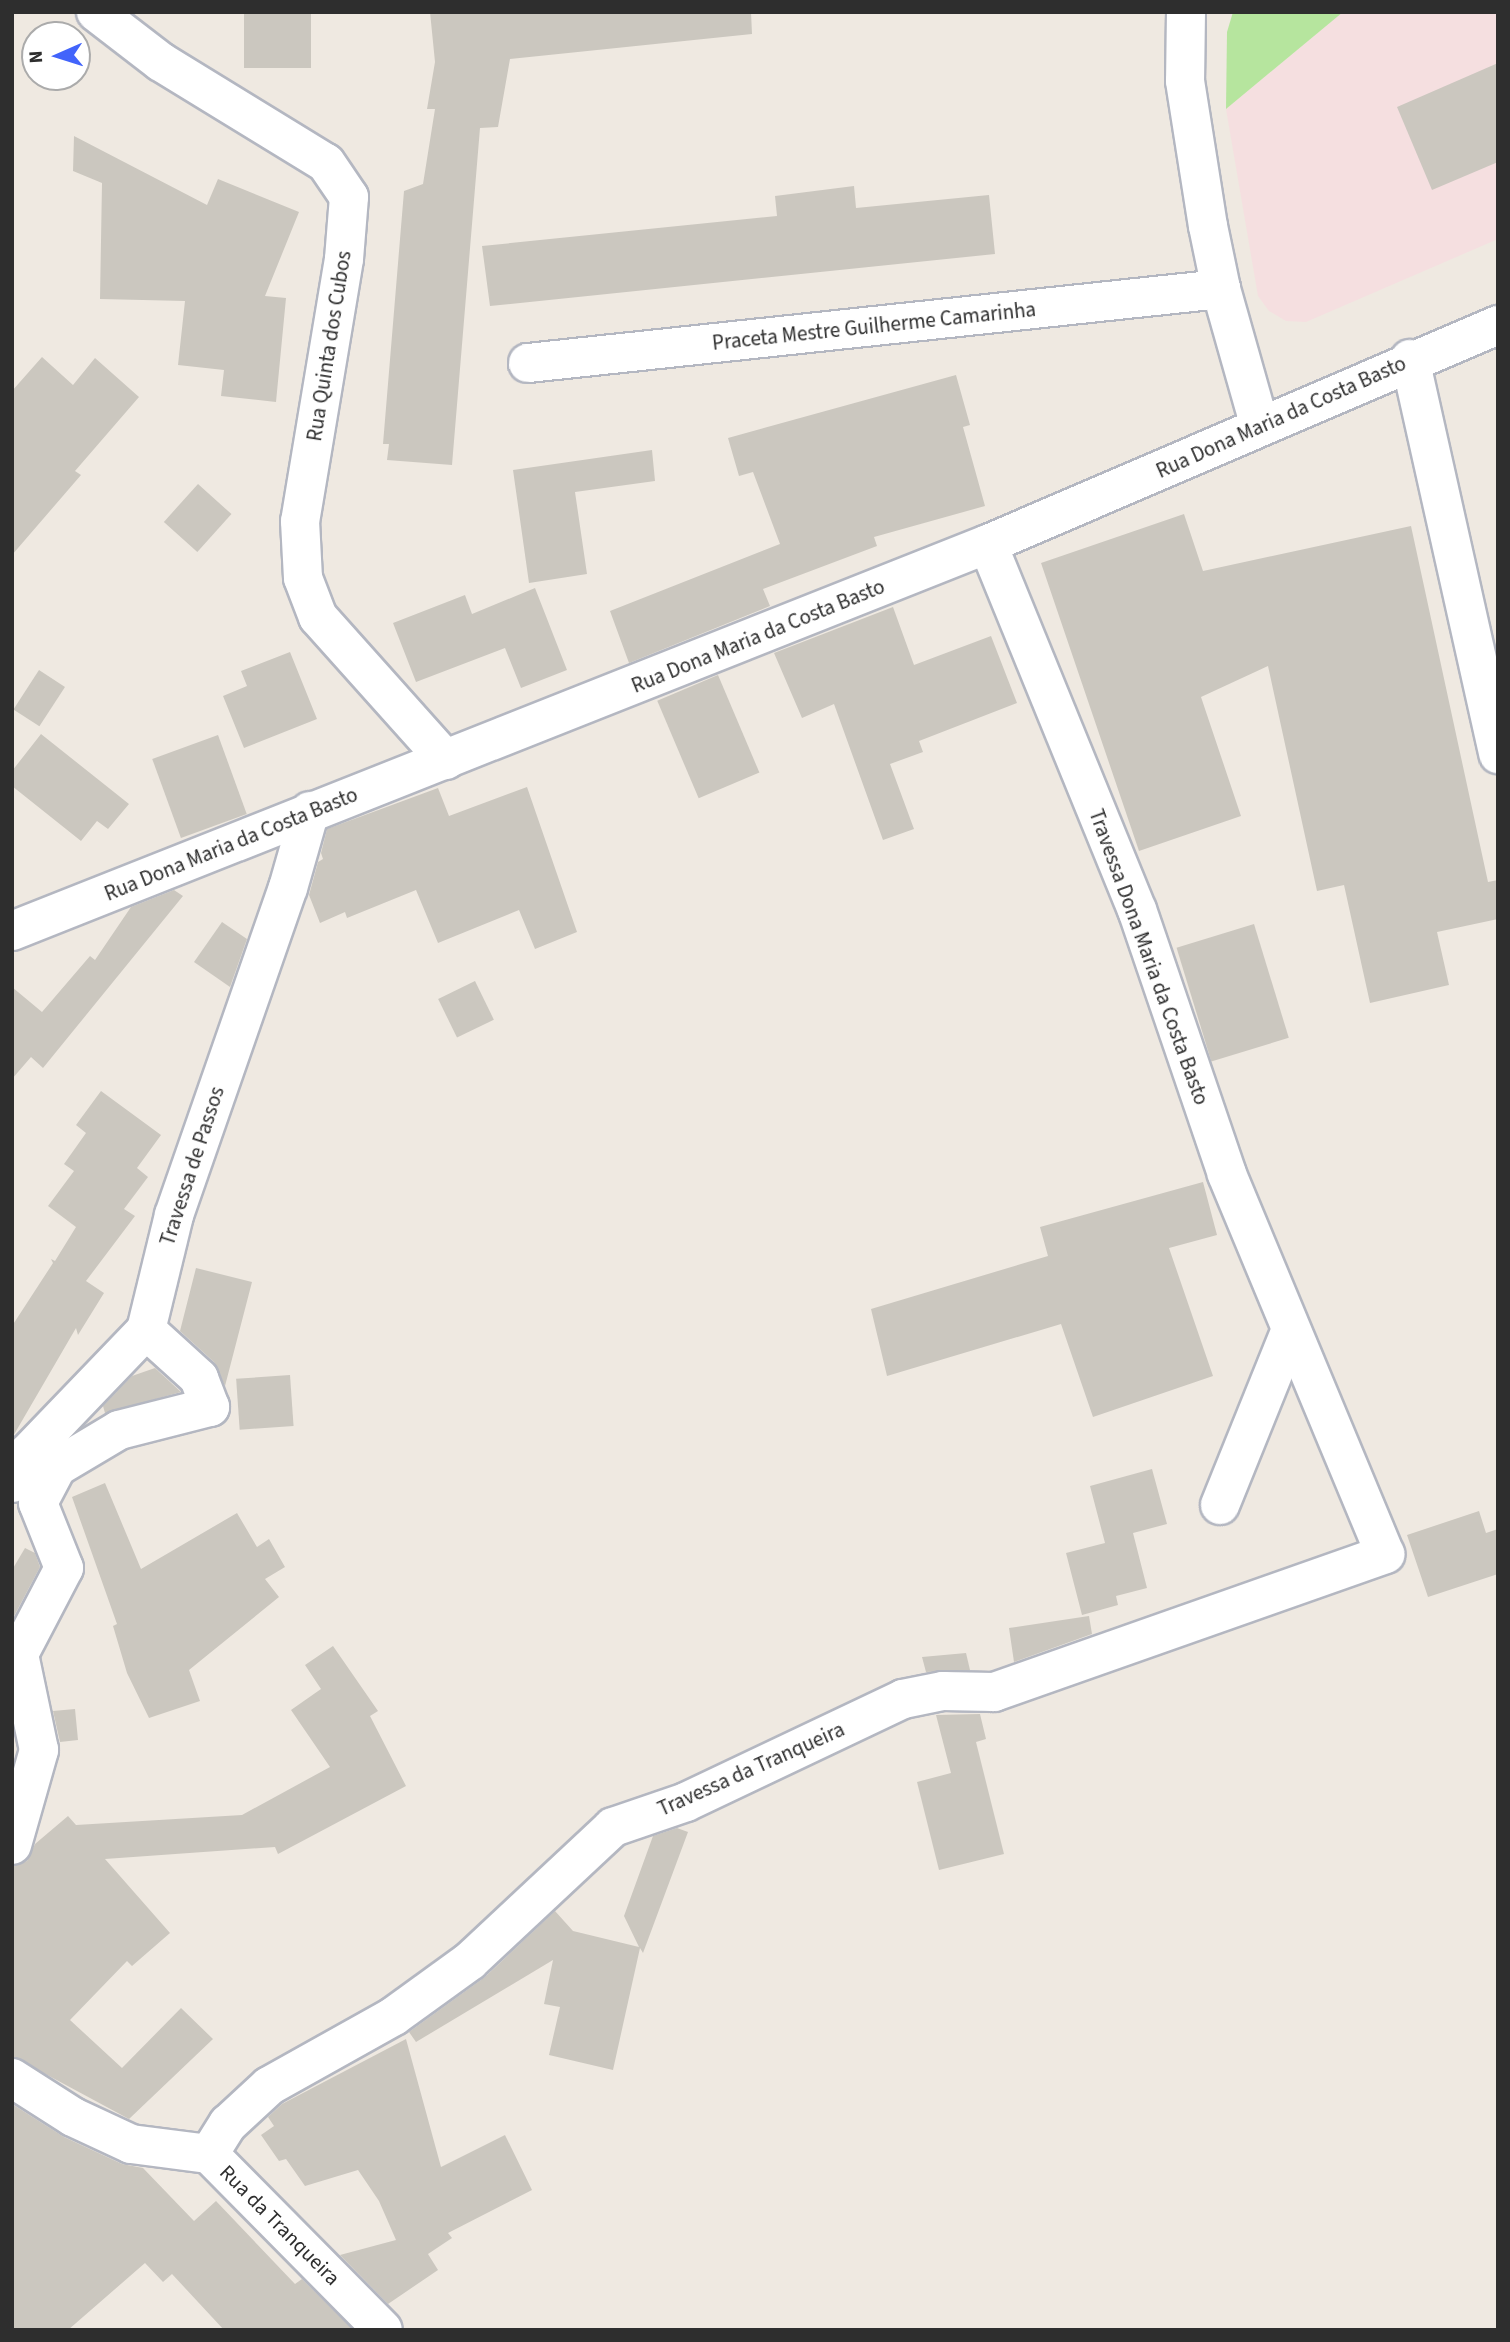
<!DOCTYPE html>
<style>
body{margin:0}
#map{position:relative;width:1510px;height:2342px;overflow:hidden;background:#efe9e1;font-family:"Source Sans 3",sans-serif}
div>[style]{position:absolute}
.medical>*{inset:0;background:#f5dfe0}
.green>*{inset:0;background:#b6e59e}
.building>*{inset:0;background:#cbc7bf;transform-origin:0 0}
.roads{filter:drop-shadow(2px 0 #b4b7c1) drop-shadow(-2px 0 #b4b7c1) drop-shadow(0 2px #b4b7c1) drop-shadow(0 -2px #b4b7c1)}
.minor>*{height:38px;margin:-19px;padding:0 19px;transform-origin:19px;border-radius:19px;background:#fff}
span{translate:-50% -50%;white-space:nowrap;text-align:center;line-height:1.15;-webkit-text-stroke:7px #fff;paint-order:stroke}
.street-label{font-size:21px;color:#2e2e2e}
.frame{position:absolute;inset:0;border:14px solid #2e2e2e;pointer-events:none}
.north{position:absolute;left:21px;top:21px;width:70px;height:70px;box-sizing:border-box;background:#fff;border:2px solid #ababab;border-radius:50%;rotate:267deg;font-size:19px;font-weight:700;line-height:28px;text-align:center;color:#2e2e2e}
.north::after{content:'';display:block;margin:auto;width:24px;height:32px;background:#4264fb;clip-path:polygon(50% 0,100% 100%,50% 72%,0 100%)}
</style>
<div id="map">
<div class="medical">
<i style="clip-path:polygon(1343px 12px,1498px 12px,1498px 239px,1306px 322px,1286px 321px,1269px 311px,1258px 296px,1226px 109px)"></i>
</div>
<div class="green">
<i style="clip-path:polygon(1233px 12px,1343px 12px,1226px 109px,1227px 32px)"></i>
</div>
<div class="building">
<i style="left:244px;top:12px;width:67px;height:56px"></i>
<i style="clip-path:polygon(430px 12px,751px 12px,752px 34px,510px 59px,498px 127px,480px 128px,452px 465px,387px 460px,389px 444px,383px 444px,404px 191px,423px 184px,435px 109px,427px 109px,435px 62px)"></i>
<i style="clip-path:polygon(1498px 63px,1498px 162px,1432px 190px,1397px 107px)"></i>
<i style="clip-path:polygon(74px 136px,207px 205px,218px 179px,299px 212px,265px 296px,286px 298px,276px 402px,221px 396px,224px 370px,178px 365px,185px 301px,100px 299px,102px 183px,73px 171px)"></i>
<i style="clip-path:polygon(854px 186px,856px 208px,989px 195px,995px 254px,490px 306px,482px 246px,777px 216px,775px 196px)"></i>
<i style="clip-path:polygon(42px 357px,73px 385px,95px 358px,139px 397px,75px 471px,81px 475px,12px 555px,12px 391px)"></i>
<i style="clip-path:polygon(956px 375px,970px 425px,963px 427px,985px 506px,874px 537px,877px 546px,763px 589px,770px 606px,629px 663px,610px 611px,780px 544px,753px 472px,739px 476px,728px 438px)"></i>
<i style="clip-path:polygon(652px 450px,655px 481px,575px 492px,587px 574px,529px 583px,513px 470px)"></i>
<i style="left:198px;top:484px;width:45px;height:51px;rotate:42deg"></i>
<i style="clip-path:polygon(1184px 514px,1203px 571px,1411px 526px,1488px 882px,1498px 880px,1498px 919px,1437px 932px,1449px 985px,1370px 1003px,1344px 885px,1317px 891px,1268px 666px,1201px 697px,1241px 816px,1139px 851px,1041px 563px)"></i>
<i style="clip-path:polygon(535px 588px,567px 670px,521px 688px,505px 648px,416px 682px,393px 623px,465px 595px,472px 614px)"></i>
<i style="clip-path:polygon(893px 607px,914px 665px,991px 636px,1017px 703px,919px 741px,923px 752px,890px 764px,914px 829px,883px 840px,834px 704px,802px 718px,774px 653px)"></i>
<i style="clip-path:polygon(290px 652px,317px 719px,244px 748px,223px 696px,247px 686px,241px 671px)"></i>
<i style="left:39px;top:670px;width:31px;height:47px;rotate:33deg"></i>
<i style="left:718px;top:675px;width:106px;height:66px;rotate:67deg"></i>
<i style="clip-path:polygon(41px 734px,129px 804px,108px 829px,97px 821px,81px 841px,12px 786px,12px 771px)"></i>
<i style="left:218px;top:735px;width:84px;height:70px;rotate:70deg"></i>
<i style="clip-path:polygon(527px 787px,577px 932px,535px 949px,519px 910px,438px 943px,416px 890px,347px 918px,345px 912px,320px 923px,309px 895px,318px 862px,323px 859px,321px 853px,327px 829px,438px 788px,449px 816px)"></i>
<i style="clip-path:polygon(174px 890px,183px 896px,43px 1068px,31px 1057px,12px 1079px,12px 987px,42px 1012px,90px 956px,95px 960px,131px 907px)"></i>
<i style="clip-path:polygon(222px 922px,247px 939px,230px 987px,194px 962px)"></i>
<i style="left:1254px;top:924px;width:119px;height:81px;rotate:73deg"></i>
<i style="left:475px;top:981px;width:43px;height:41px;rotate:64deg"></i>
<i style="clip-path:polygon(101px 1091px,161px 1135px,137px 1168px,148px 1177px,124px 1209px,135px 1216px,86px 1281px,104px 1293px,78px 1335px,76px 1328px,12px 1438px,12px 1326px,53px 1263px,51px 1259px,55px 1261px,76px 1227px,48px 1206px,74px 1171px,64px 1164px,86px 1133px,76px 1125px)"></i>
<i style="clip-path:polygon(1203px 1182px,1217px 1235px,1169px 1248px,1213px 1376px,1093px 1417px,1061px 1324px,887px 1376px,871px 1309px,1048px 1256px,1040px 1227px)"></i>
<i style="clip-path:polygon(196px 1268px,252px 1282px,225px 1386px,214px 1362px,180px 1331px)"></i>
<i style="clip-path:polygon(155px 1368px,181px 1392px,105px 1413px,103px 1406px,132px 1376px)"></i>
<i style="left:290px;top:1375px;width:51px;height:54px;rotate:86deg"></i>
<i style="clip-path:polygon(1152px 1469px,1167px 1524px,1133px 1533px,1147px 1588px,1116px 1596px,1118px 1605px,1082px 1615px,1066px 1553px,1105px 1543px,1090px 1486px)"></i>
<i style="clip-path:polygon(105px 1483px,141px 1569px,237px 1513px,257px 1547px,269px 1539px,285px 1567px,265px 1579px,279px 1597px,189px 1670px,200px 1701px,149px 1718px,127px 1673px,113px 1626px,117px 1624px,72px 1497px)"></i>
<i style="clip-path:polygon(1479px 1511px,1486px 1533px,1498px 1529px,1498px 1574px,1428px 1597px,1407px 1535px)"></i>
<i style="clip-path:polygon(25px 1548px,35px 1553px,40px 1567px,12px 1620px,12px 1570px)"></i>
<i style="clip-path:polygon(1089px 1616px,1092px 1634px,1014px 1662px,1009px 1628px)"></i>
<i style="clip-path:polygon(333px 1646px,378px 1711px,370px 1716px,406px 1786px,278px 1854px,275px 1847px,105px 1859px,170px 1933px,132px 1966px,127px 1961px,70px 2020px,122px 2068px,181px 2008px,213px 2039px,129px 2119px,12px 2056px,12px 1866px,27px 1861px,35px 1844px,68px 1816px,76px 1825px,242px 1815px,330px 1767px,291px 1710px,321px 1689px,305px 1665px)"></i>
<i style="clip-path:polygon(966px 1653px,970px 1670px,926px 1672px,922px 1657px)"></i>
<i style="clip-path:polygon(75px 1709px,78px 1740px,60px 1742px,53px 1711px)"></i>
<i style="clip-path:polygon(980px 1714px,986px 1739px,976px 1742px,1004px 1854px,939px 1870px,917px 1782px,951px 1773px,936px 1715px)"></i>
<i style="clip-path:polygon(677px 1828px,688px 1832px,643px 1953px,640px 1948px,613px 2070px,549px 2055px,560px 2007px,544px 2004px,553px 1960px,416px 2042px,409px 2032px,485px 1977px,555px 1911px,573px 1931px,639px 1947px,624px 1916px,653px 1836px)"></i>
<i style="clip-path:polygon(406px 2039px,441px 2167px,505px 2135px,532px 2190px,448px 2233px,452px 2238px,428px 2254px,438px 2270px,388px 2304px,340px 2255px,396px 2240px,379px 2201px,358px 2170px,305px 2186px,286px 2159px,279px 2161px,261px 2135px,274px 2126px,268px 2117px,282px 2104px)"></i>
<i style="clip-path:polygon(12px 2104px,64px 2137px,122px 2164px,143px 2168px,194px 2221px,216px 2201px,295px 2284px,302px 2279px,351px 2328px,224px 2330px,172px 2274px,163px 2282px,145px 2263px,68px 2330px,12px 2330px)"></i>
</div>
<div class="roads">
<div class="minor">
<i style="left:96px;top:12px;width:82px;rotate:37.6deg"></i>
<i style="left:161px;top:62px;width:193px;rotate:31.5deg"></i>
<i style="left:326px;top:163px;width:41px;rotate:55.9deg"></i>
<i style="left:349px;top:197px;width:62px;rotate:94.6deg"></i>
<i style="left:344px;top:259px;width:266px;rotate:99.5deg"></i>
<i style="left:300px;top:521px;width:57px;rotate:87deg"></i>
<i style="left:303px;top:578px;width:42px;rotate:69deg"></i>
<i style="left:318px;top:617px;width:192px;rotate:48.2deg"></i>
<i style="left:1186px;top:12px;width:69px;rotate:90.8deg"></i>
<i style="left:1185px;top:81px;width:147px;rotate:81deg"></i>
<i style="left:1208px;top:226px;width:64px;rotate:78.3deg"></i>
<i style="left:1221px;top:289px;width:143px;rotate:74.2deg"></i>
<i style="left:1410px;top:359px;width:405px;rotate:77.4deg"></i>
<i style="left:528px;top:363px;width:697px;rotate:-6.1deg"></i>
<i style="left:12px;top:931px;width:1050px;rotate:-21.63deg"></i>
<i style="left:988px;top:544px;width:555px;rotate:-23.24deg"></i>
<i style="left:12px;top:1483px;width:34px;rotate:-62deg"></i>
<i style="left:28px;top:1453px;width:170px;rotate:-46.2deg"></i>
<i style="left:146px;top:1330px;width:118px;rotate:-76.3deg"></i>
<i style="left:174px;top:1215px;width:346px;rotate:-70.8deg"></i>
<i style="left:288px;top:888px;width:80px;rotate:-74.1deg"></i>
<i style="left:1220px;top:1505px;width:187px;rotate:-68deg"></i>
<i style="left:12px;top:1845px;width:99px;rotate:-74.1deg"></i>
<i style="left:39px;top:1750px;width:98px;rotate:-101.8deg"></i>
<i style="left:19px;top:1654px;width:97px;rotate:-62.4deg"></i>
<i style="left:64px;top:1568px;width:70px;rotate:-111.8deg"></i>
<i style="left:38px;top:1503px;width:41px;rotate:-62.2deg"></i>
<i style="left:57px;top:1467px;width:72px;rotate:-30.8deg"></i>
<i style="left:119px;top:1430px;width:94px;rotate:-14.2deg"></i>
<i style="left:210px;top:1407px;width:31px;rotate:-111deg"></i>
<i style="left:199px;top:1378px;width:72px;rotate:-137.8deg"></i>
<i style="left:12px;top:2078px;width:72px;rotate:32.6deg"></i>
<i style="left:73px;top:2117px;width:64px;rotate:25deg"></i>
<i style="left:131px;top:2144px;width:79px;rotate:7.3deg"></i>
<i style="left:209px;top:2154px;width:247px;rotate:45.3deg"></i>
<i style="left:209px;top:2154px;width:36px;rotate:-58deg"></i>
<i style="left:228px;top:2124px;width:56px;rotate:-42.8deg"></i>
<i style="left:269px;top:2086px;width:143px;rotate:-29.2deg"></i>
<i style="left:394px;top:2016px;width:94px;rotate:-35.9deg"></i>
<i style="left:470px;top:1961px;width:196px;rotate:-43.1deg"></i>
<i style="left:613px;top:1827px;width:77px;rotate:-18.9deg"></i>
<i style="left:686px;top:1802px;width:240px;rotate:-25.4deg"></i>
<i style="left:903px;top:1699px;width:41px;rotate:-11.3deg"></i>
<i style="left:943px;top:1691px;width:51px;rotate:1.1deg"></i>
<i style="left:994px;top:1692px;width:415px;rotate:-19.4deg"></i>
<i style="left:1385px;top:1554px;width:412px;rotate:-112.6deg"></i>
<i style="left:1227px;top:1174px;width:279px;rotate:-108.8deg"></i>
<i style="left:1137px;top:910px;width:395px;rotate:-112.2deg"></i>
</div>
</div>
<div class="street-label">
<span style="left:874px;top:326px;rotate:-6deg">Praceta Mestre Guilherme Camarinha</span>
<span style="left:329px;top:346px;rotate:-81deg">Rua Quinta dos Cubos</span>
<span style="left:1281px;top:417px;rotate:-24deg">Rua Dona Maria da Costa Basto</span>
<span style="left:758px;top:636px;rotate:-22deg">Rua Dona Maria da Costa Basto</span>
<span style="left:231px;top:844px;rotate:-22deg">Rua Dona Maria da Costa Basto</span>
<span style="left:1149px;top:957px;rotate:70deg">Travessa Dona Maria da Costa Basto</span>
<span style="left:192px;top:1166px;rotate:-72deg">Travessa de Passos</span>
<span style="left:751px;top:1769px;rotate:-24deg">Travessa da Tranqueira</span>
<span style="left:280px;top:2225px;rotate:45deg">Rua da Tranqueira</span>
</div>
<div class="frame"></div>
<div class="north">N</div>
</div>
